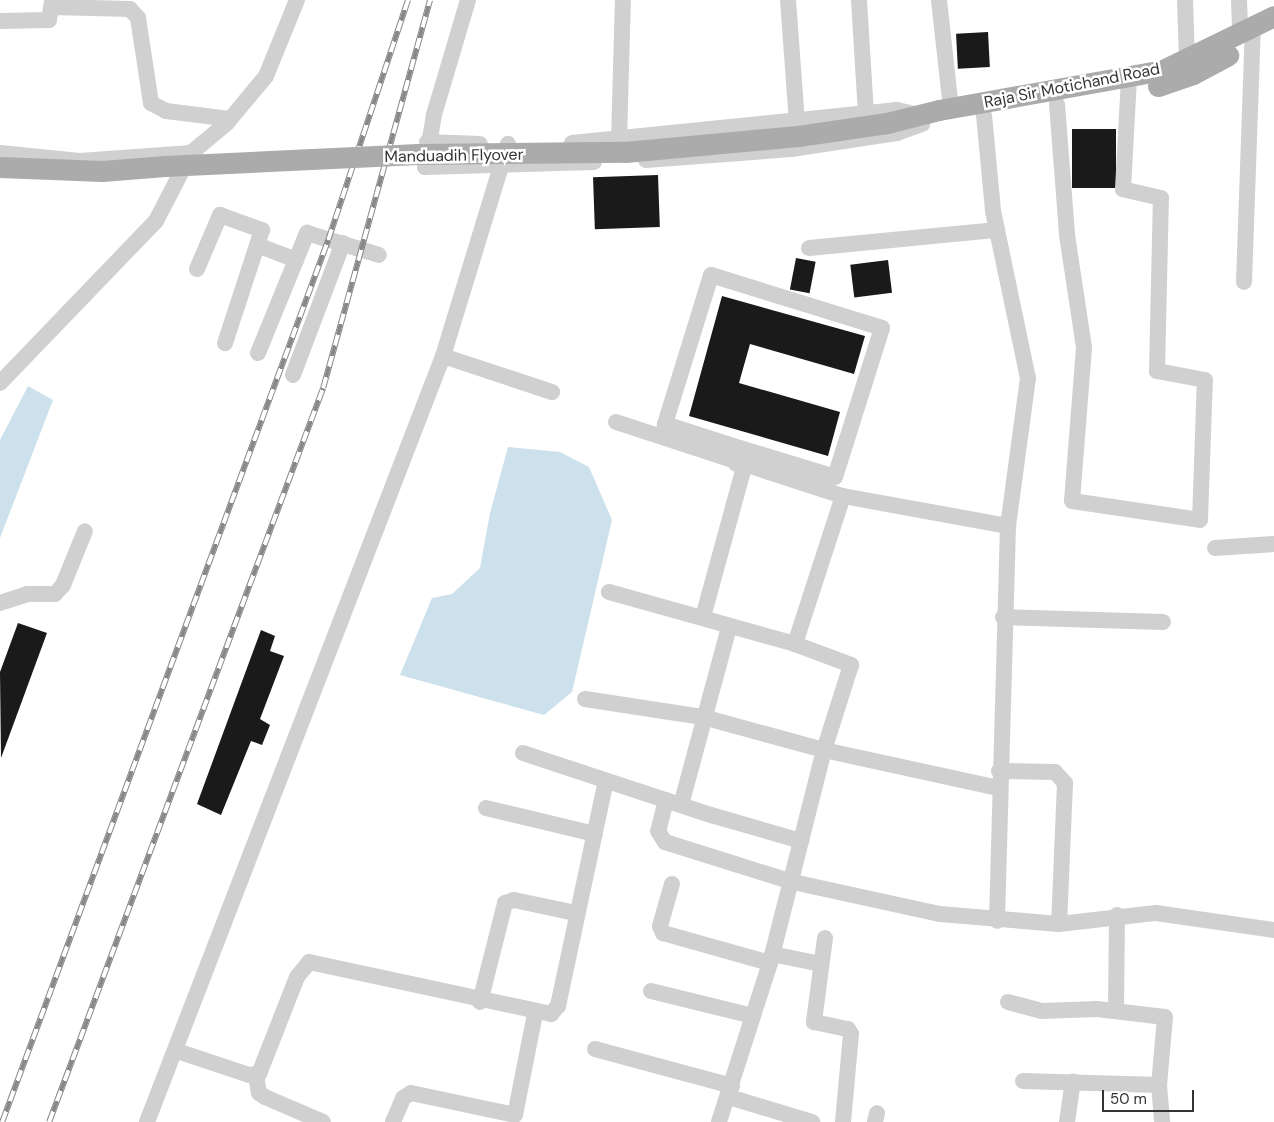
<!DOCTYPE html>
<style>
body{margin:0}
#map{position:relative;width:1274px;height:1122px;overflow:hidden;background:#fff;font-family:"DM Sans",sans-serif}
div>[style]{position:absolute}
.water>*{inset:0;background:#cce1eb}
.building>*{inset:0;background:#1a1a1a;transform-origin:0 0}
.minor>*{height:16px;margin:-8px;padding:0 8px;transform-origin:8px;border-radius:8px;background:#d0d0d0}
.major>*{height:21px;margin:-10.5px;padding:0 10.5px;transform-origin:10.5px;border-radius:10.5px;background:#ababab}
.rail>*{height:5.5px;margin-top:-2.75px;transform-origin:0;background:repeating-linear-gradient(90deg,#fff 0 11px,#888 0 22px);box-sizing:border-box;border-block:1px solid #888}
.major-bridge>*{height:21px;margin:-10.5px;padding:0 10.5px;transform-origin:10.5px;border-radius:10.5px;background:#ababab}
span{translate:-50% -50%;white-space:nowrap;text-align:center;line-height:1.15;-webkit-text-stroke:5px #fff;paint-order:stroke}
.street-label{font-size:16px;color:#333}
.scale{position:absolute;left:1102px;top:1090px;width:92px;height:22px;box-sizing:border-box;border:2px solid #333;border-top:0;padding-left:6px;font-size:15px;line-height:18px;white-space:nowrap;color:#333;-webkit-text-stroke:4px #fff;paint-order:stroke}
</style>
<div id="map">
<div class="water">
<i style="clip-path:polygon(28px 386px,53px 400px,0 538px,0 440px)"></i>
<i style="clip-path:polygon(508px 447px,560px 452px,589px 467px,612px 520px,572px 692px,544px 715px,400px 675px,432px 598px,452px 594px,480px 568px,490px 513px)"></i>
</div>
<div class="building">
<i style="left:988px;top:32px;width:35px;height:32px;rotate:87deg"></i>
<i style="left:1072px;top:129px;width:44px;height:59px"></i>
<i style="left:658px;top:175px;width:52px;height:65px;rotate:88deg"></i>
<i style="left:796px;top:258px;width:20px;height:32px;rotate:11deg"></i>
<i style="left:888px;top:260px;width:33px;height:38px;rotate:83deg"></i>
<i style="clip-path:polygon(722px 296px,865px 336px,854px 374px,750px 344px,739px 383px,840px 412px,828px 456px,689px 416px)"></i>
<i style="clip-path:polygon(18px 623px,47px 633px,1px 758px,0 672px)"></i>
<i style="clip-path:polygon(261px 630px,275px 636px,270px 651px,284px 656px,260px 719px,270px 725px,262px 745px,251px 741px,221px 815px,197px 804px)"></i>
</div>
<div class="minor">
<i style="left:468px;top:0;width:120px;rotate:106.5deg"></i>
<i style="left:434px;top:115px;width:53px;rotate:99.8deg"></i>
<i style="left:425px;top:167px;width:169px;rotate:-1.7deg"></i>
<i style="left:788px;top:0;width:122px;rotate:85.8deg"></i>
<i style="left:859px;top:0;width:113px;rotate:86.5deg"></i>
<i style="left:939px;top:0;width:109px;rotate:83.7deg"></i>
<i style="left:1185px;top:0;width:60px;rotate:88.1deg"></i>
<i style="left:1239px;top:0;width:33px;rotate:88deg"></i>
<i style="left:52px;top:7px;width:78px;rotate:1.5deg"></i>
<i style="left:130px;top:9px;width:12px;rotate:48deg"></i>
<i style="left:138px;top:18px;width:86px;rotate:81.3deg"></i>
<i style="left:151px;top:103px;width:17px;rotate:28deg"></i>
<i style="left:166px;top:111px;width:64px;rotate:7.1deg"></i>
<i style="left:0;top:21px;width:49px;rotate:-1.2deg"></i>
<i style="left:49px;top:20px;width:20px;rotate:-81deg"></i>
<i style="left:1057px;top:104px;width:131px;rotate:85.6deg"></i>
<i style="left:1067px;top:235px;width:114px;rotate:81.4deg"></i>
<i style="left:1084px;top:348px;width:153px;rotate:94.5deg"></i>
<i style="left:1072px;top:501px;width:129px;rotate:8.4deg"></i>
<i style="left:1200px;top:520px;width:140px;rotate:-88deg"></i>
<i style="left:1205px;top:380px;width:49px;rotate:-169.4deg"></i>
<i style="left:1157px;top:371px;width:173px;rotate:-88.7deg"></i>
<i style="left:1161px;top:198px;width:39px;rotate:-167deg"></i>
<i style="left:1123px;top:189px;width:110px;rotate:-86.9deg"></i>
<i style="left:984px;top:115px;width:96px;rotate:84.6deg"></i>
<i style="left:993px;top:211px;width:171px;rotate:78.2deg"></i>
<i style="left:1028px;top:378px;width:149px;rotate:97.7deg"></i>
<i style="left:1008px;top:526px;width:395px;rotate:91.6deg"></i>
<i style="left:619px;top:140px;width:140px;rotate:-88.4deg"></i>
<i style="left:427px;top:142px;width:53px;rotate:2.2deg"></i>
<i style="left:572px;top:143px;width:327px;rotate:-5.8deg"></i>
<i style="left:897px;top:110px;width:18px;rotate:13deg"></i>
<i style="left:0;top:153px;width:80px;rotate:5.7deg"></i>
<i style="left:80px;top:161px;width:111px;rotate:-4.1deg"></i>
<i style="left:191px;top:153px;width:47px;rotate:-39.8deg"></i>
<i style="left:227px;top:123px;width:61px;rotate:-50.3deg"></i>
<i style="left:266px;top:76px;width:82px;rotate:-67.8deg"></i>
<i style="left:646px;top:160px;width:145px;rotate:-4.3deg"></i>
<i style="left:791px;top:149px;width:107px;rotate:-8.6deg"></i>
<i style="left:897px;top:133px;width:27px;rotate:-20deg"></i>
<i style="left:257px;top:245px;width:42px;rotate:21deg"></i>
<i style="left:809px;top:248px;width:189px;rotate:-5.5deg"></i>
<i style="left:197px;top:269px;width:59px;rotate:-66.9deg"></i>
<i style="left:220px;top:215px;width:45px;rotate:19.7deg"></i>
<i style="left:262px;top:230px;width:119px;rotate:108.1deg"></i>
<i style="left:1244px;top:282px;width:256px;rotate:-88deg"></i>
<i style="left:258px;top:353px;width:130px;rotate:-67.8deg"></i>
<i style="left:307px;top:233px;width:75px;rotate:17deg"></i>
<i style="left:443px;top:356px;width:115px;rotate:18.3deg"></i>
<i style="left:293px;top:375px;width:141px;rotate:-69.3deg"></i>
<i style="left:0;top:383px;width:225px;rotate:-46.1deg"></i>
<i style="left:156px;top:221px;width:72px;rotate:-62.7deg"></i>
<i style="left:616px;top:422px;width:239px;rotate:18.1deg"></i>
<i style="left:843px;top:496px;width:156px;rotate:108deg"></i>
<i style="left:736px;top:464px;width:16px;rotate:-76deg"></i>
<i style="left:740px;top:448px;width:79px;rotate:-162.3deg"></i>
<i style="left:665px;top:424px;width:156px;rotate:-72.8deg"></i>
<i style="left:711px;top:275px;width:179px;rotate:17.2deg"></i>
<i style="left:882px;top:328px;width:156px;rotate:107.5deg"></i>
<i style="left:835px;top:477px;width:99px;rotate:-163deg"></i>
<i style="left:843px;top:496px;width:168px;rotate:10.3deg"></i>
<i style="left:1215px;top:548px;width:59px;rotate:-3.9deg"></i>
<i style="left:609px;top:592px;width:193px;rotate:15.6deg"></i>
<i style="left:795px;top:644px;width:60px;rotate:20.6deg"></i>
<i style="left:851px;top:665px;width:89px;rotate:107.6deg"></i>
<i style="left:824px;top:750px;width:220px;rotate:104.2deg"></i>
<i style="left:770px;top:963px;width:167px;rotate:107.8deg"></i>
<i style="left:0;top:603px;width:28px;rotate:-18deg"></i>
<i style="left:27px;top:594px;width:28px"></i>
<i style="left:55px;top:594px;width:12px;rotate:-48deg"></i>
<i style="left:63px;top:585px;width:58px;rotate:-67.8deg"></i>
<i style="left:703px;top:617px;width:156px;rotate:-74.7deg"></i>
<i style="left:1003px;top:617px;width:160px;rotate:1.8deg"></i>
<i style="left:585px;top:699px;width:119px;rotate:8.7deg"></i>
<i style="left:703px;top:717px;width:125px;rotate:15.3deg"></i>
<i style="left:824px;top:750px;width:179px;rotate:12.3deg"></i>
<i style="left:523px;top:753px;width:198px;rotate:18.3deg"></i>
<i style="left:711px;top:815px;width:94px;rotate:16.1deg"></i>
<i style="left:999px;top:771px;width:56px;rotate:1deg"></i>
<i style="left:1055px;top:772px;width:15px;rotate:48deg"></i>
<i style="left:1065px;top:783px;width:141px;rotate:92.4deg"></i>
<i style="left:666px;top:800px;width:32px;rotate:104deg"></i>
<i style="left:658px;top:831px;width:13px;rotate:58deg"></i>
<i style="left:665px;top:842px;width:134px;rotate:17.4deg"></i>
<i style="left:793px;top:882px;width:150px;rotate:12.3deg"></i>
<i style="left:940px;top:914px;width:119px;rotate:4.8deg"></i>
<i style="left:1059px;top:924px;width:98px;rotate:-6.5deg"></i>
<i style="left:1156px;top:913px;width:119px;rotate:8.2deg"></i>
<i style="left:681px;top:805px;width:184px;rotate:-74.9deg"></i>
<i style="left:486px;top:808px;width:112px;rotate:13.4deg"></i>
<i style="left:672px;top:884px;width:44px;rotate:105.9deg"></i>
<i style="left:660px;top:926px;width:8px;rotate:67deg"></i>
<i style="left:663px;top:933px;width:111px;rotate:15.7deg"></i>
<i style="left:825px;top:938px;width:85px;rotate:97.5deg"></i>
<i style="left:814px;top:1022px;width:35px;rotate:12deg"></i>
<i style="left:848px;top:1029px;width:6px;rotate:59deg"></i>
<i style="left:851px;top:1034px;width:88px;rotate:95.2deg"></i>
<i style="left:772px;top:954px;width:50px;rotate:11.5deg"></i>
<i style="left:651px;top:991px;width:105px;rotate:13.8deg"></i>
<i style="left:480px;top:1002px;width:102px;rotate:-75.8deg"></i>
<i style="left:505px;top:903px;width:9px;rotate:-18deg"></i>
<i style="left:514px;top:900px;width:62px;rotate:12deg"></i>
<i style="left:1008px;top:1002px;width:34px;rotate:15deg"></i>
<i style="left:1041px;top:1011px;width:56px;rotate:-2deg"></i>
<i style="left:1097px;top:1009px;width:68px;rotate:6.7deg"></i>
<i style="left:1165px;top:1017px;width:68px;rotate:95deg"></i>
<i style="left:1159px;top:1085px;width:37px;rotate:85deg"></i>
<i style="left:1116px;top:1011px;width:96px;rotate:-89.4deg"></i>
<i style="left:595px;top:1049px;width:142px;rotate:15.1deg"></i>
<i style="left:177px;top:1051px;width:76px;rotate:18.4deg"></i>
<i style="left:249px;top:1075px;width:10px;rotate:-6deg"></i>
<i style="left:259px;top:1074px;width:104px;rotate:-68.6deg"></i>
<i style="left:297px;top:977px;width:19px;rotate:-51deg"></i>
<i style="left:309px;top:962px;width:248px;rotate:12.1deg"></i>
<i style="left:551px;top:1014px;width:11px;rotate:-49deg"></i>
<i style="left:558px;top:1006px;width:230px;rotate:-78deg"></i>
<i style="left:256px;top:1076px;width:17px;rotate:80deg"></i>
<i style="left:259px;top:1093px;width:7px;rotate:34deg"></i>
<i style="left:265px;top:1097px;width:63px;rotate:23.3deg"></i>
<i style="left:1023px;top:1081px;width:136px;rotate:1.7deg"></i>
<i style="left:729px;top:1097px;width:87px;rotate:16.8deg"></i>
<i style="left:147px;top:1122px;width:821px;rotate:-68.87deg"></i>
<i style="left:443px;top:356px;width:222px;rotate:-73deg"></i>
<i style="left:393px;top:1122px;width:26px;rotate:-67deg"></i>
<i style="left:403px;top:1098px;width:9px;rotate:-32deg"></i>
<i style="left:411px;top:1093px;width:106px;rotate:11.9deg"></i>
<i style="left:515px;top:1115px;width:103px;rotate:-78.8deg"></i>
<i style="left:875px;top:1122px;width:9px;rotate:-77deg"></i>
<i style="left:1067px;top:1122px;width:41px;rotate:-81.7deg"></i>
</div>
<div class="major">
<i style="left:1158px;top:86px;width:37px;rotate:-19deg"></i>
<i style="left:1193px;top:74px;width:40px;rotate:-28deg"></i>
<i style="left:887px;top:123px;width:54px;rotate:-14deg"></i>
<i style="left:939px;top:110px;width:228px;rotate:-10.1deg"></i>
<i style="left:1163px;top:70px;width:123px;rotate:-25.9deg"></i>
<i style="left:0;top:167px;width:102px;rotate:2.2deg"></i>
<i style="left:102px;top:171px;width:63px;rotate:-4.5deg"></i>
</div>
<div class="rail">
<i style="left:2px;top:1122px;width:940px;rotate:-69.71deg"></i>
<i style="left:328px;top:240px;width:253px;rotate:-71.6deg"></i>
<i style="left:49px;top:1122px;width:783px;rotate:-69.53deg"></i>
<i style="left:323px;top:388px;width:402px;rotate:-74.6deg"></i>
</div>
<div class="major-bridge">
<i style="left:165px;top:166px;width:253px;rotate:-2.7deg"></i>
<i style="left:418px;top:154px;width:207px;rotate:-0.6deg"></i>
<i style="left:625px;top:152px;width:174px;rotate:-5.3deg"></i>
<i style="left:798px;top:136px;width:90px;rotate:-8.3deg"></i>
</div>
<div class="street-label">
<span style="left:1072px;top:86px;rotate:-11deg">Raja Sir Motichand Road</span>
<span style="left:454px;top:156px;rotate:-1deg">Manduadih Flyover</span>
</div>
<div class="scale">50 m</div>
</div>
